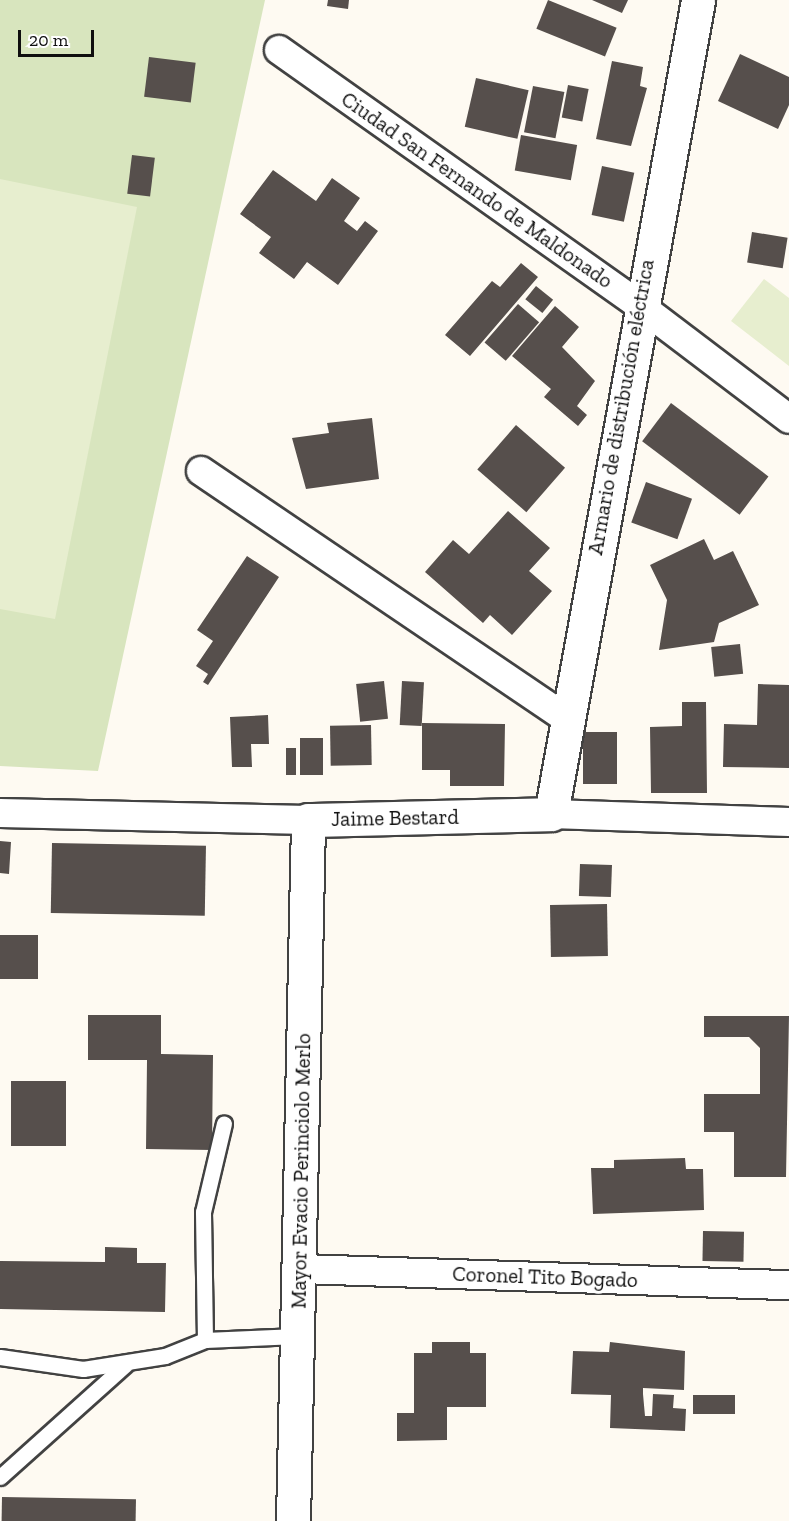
<!DOCTYPE html>
<meta charset="utf-8">
<style>
body{margin:0}
#map{position:relative;width:789px;height:1521px;overflow:hidden;background:#fefaf2;font-family:"Zilla Slab",serif}
div>[style]{position:absolute}
.green>*{inset:0;background:#d8e5be}
.pitch>*{inset:0;background:#e7eecf}
.building>*{inset:0;background:#564f4c;transform-origin:0 0}
.roads{filter:drop-shadow(2px 0 #424242) drop-shadow(-2px 0 #424242) drop-shadow(0 2px #424242) drop-shadow(0 -2px #424242)}
.service>*{height:15px;margin:-7.5px;padding:0 7.5px;transform-origin:7.5px;border-radius:7.5px;background:#fff}
.minor>*{height:28px;margin:-14px;padding:0 14px;transform-origin:14px;border-radius:14px;background:#fff}
.tertiary>*{height:33px;margin:-16.5px;padding:0 16.5px;transform-origin:16.5px;border-radius:16.5px;background:#fff}
span{translate:-50% -50%;white-space:nowrap;text-align:center;line-height:1.15;-webkit-text-stroke:6px #fff;paint-order:stroke}
.street-label{font-size:21px;color:#0f0f0f}
.scale{position:absolute;left:18px;top:30px;width:76px;height:27px;box-sizing:border-box;border:3px solid #0f0f0f;border-top:0;padding-left:8px;font-size:18px;line-height:21px;white-space:nowrap;color:#0f0f0f;-webkit-text-stroke:4px #fff;paint-order:stroke}
</style>
<div id="map">
<div class="green">
<i style="clip-path:polygon(0 0,265px 0,98px 771px,0 766px)"></i>
</div>
<div class="pitch">
<i style="clip-path:polygon(0 179px,137px 207px,55px 619px,0 609px)"></i>
<i style="clip-path:polygon(764px 279px,789px 298px,789px 366px,731px 321px)"></i>
</div>
<div class="building">
<i style="clip-path:polygon(328px 0,349px 0,348px 9px,327px 6px)"></i>
<i style="left:548px;top:0;width:74px;height:31px;rotate:22deg"></i>
<i style="clip-path:polygon(592px 0,628px 0,622px 13px)"></i>
<i style="clip-path:polygon(740px 54px,789px 77px,789px 105px,778px 129px,718px 101px)"></i>
<i style="left:149px;top:57px;width:47px;height:40px;rotate:7deg"></i>
<i style="clip-path:polygon(612px 61px,643px 67px,640px 86px,647px 88px,631px 146px,596px 139px)"></i>
<i style="left:476px;top:78px;width:54px;height:50px;rotate:13deg"></i>
<i style="left:568px;top:85px;width:21px;height:33px;rotate:11deg"></i>
<i style="left:533px;top:86px;width:32px;height:47px;rotate:11deg"></i>
<i style="left:521px;top:135px;width:57px;height:36px;rotate:10deg"></i>
<i style="left:132px;top:155px;width:23px;height:39px;rotate:7deg"></i>
<i style="left:602px;top:166px;width:33px;height:50px;rotate:12deg"></i>
<i style="clip-path:polygon(273px 170px,316px 201px,332px 178px,360px 198px,344px 221px,357px 231px,365px 221px,378px 231px,338px 285px,307px 262px,294px 279px,259px 253px,271px 237px,240px 214px)"></i>
<i style="left:752px;top:232px;width:36px;height:31px;rotate:9deg"></i>
<i style="clip-path:polygon(521px 263px,538px 277px,470px 356px,445px 335px,492px 281px,500px 287px)"></i>
<i style="left:536px;top:286px;width:22px;height:17px;rotate:39deg"></i>
<i style="left:518px;top:304px;width:28px;height:51px;rotate:41deg"></i>
<i style="clip-path:polygon(555px 306px,579px 327px,562px 347px,595px 381px,577px 406px,587px 415px,578px 426px,544px 397px,551px 389px,512px 356px)"></i>
<i style="left:671px;top:403px;width:122px;height:48px;rotate:37deg"></i>
<i style="clip-path:polygon(372px 418px,379px 479px,306px 489px,292px 438px,329px 433px,327px 423px)"></i>
<i style="left:516px;top:425px;width:65px;height:59px;rotate:41deg"></i>
<i style="left:646px;top:482px;width:49px;height:43px;rotate:20deg"></i>
<i style="clip-path:polygon(508px 511px,550px 548px,529px 571px,552px 591px,512px 635px,490px 615px,483px 623px,425px 572px,453px 540px,469px 554px)"></i>
<i style="clip-path:polygon(704px 539px,714px 560px,733px 551px,759px 605px,719px 623px,714px 642px,659px 650px,667px 600px,650px 565px)"></i>
<i style="clip-path:polygon(247px 556px,279px 577px,208px 685px,203px 682px,208px 674px,196px 666px,213px 641px,197px 630px)"></i>
<i style="left:740px;top:644px;width:30px;height:29px;rotate:84deg"></i>
<i style="left:384px;top:681px;width:38px;height:28px;rotate:84deg"></i>
<i style="left:402px;top:681px;width:22px;height:44px;rotate:3deg"></i>
<i style="clip-path:polygon(758px 684px,789px 685px,789px 768px,723px 767px,724px 724px,757px 725px)"></i>
<i style="clip-path:polygon(682px 702px,706px 702px,707px 793px,651px 793px,650px 727px,682px 726px)"></i>
<i style="clip-path:polygon(268px 715px,269px 744px,251px 744px,252px 767px,232px 767px,230px 717px)"></i>
<i style="clip-path:polygon(422px 723px,505px 724px,504px 786px,450px 786px,450px 770px,422px 770px)"></i>
<i style="left:371px;top:725px;width:40px;height:41px;rotate:89deg"></i>
<i style="left:617px;top:732px;width:52px;height:34px;rotate:90deg"></i>
<i style="left:300px;top:738px;width:23px;height:37px"></i>
<i style="left:286px;top:748px;width:10px;height:27px"></i>
<i style="clip-path:polygon(0 841px,11px 842px,9px 874px,0 873px)"></i>
<i style="left:52px;top:843px;width:154px;height:70px;rotate:1deg"></i>
<i style="left:580px;top:864px;width:32px;height:32px;rotate:2deg"></i>
<i style="left:607px;top:904px;width:52px;height:57px;rotate:89deg"></i>
<i style="left:0;top:935px;width:38px;height:44px"></i>
<i style="clip-path:polygon(88px 1015px,161px 1015px,161px 1054px,213px 1055px,212px 1150px,146px 1149px,147px 1060px,88px 1060px)"></i>
<i style="clip-path:polygon(704px 1016px,789px 1016px,786px 1177px,734px 1177px,734px 1132px,704px 1132px,704px 1094px,760px 1094px,760px 1048px,749px 1037px,704px 1037px)"></i>
<i style="left:11px;top:1081px;width:55px;height:65px"></i>
<i style="clip-path:polygon(685px 1158px,686px 1169px,703px 1169px,704px 1210px,593px 1214px,591px 1168px,614px 1168px,614px 1160px)"></i>
<i style="left:703px;top:1231px;width:41px;height:30px;rotate:1deg"></i>
<i style="clip-path:polygon(105px 1247px,137px 1248px,137px 1263px,166px 1263px,165px 1312px,0 1309px,0 1261px,105px 1262px)"></i>
<i style="clip-path:polygon(432px 1342px,470px 1342px,470px 1353px,486px 1353px,486px 1407px,447px 1407px,447px 1440px,397px 1441px,397px 1413px,414px 1413px,414px 1353px,432px 1353px)"></i>
<i style="clip-path:polygon(610px 1342px,685px 1351px,684px 1390px,643px 1388px,643px 1394px,645px 1416px,652px 1416px,653px 1394px,674px 1395px,673px 1408px,686px 1409px,685px 1431px,610px 1428px,611px 1395px,571px 1394px,573px 1351px,609px 1352px)"></i>
<i style="left:735px;top:1395px;width:19px;height:42px;rotate:90deg"></i>
<i style="left:2px;top:1497px;width:134px;height:24px;rotate:1deg"></i>
</div>
<div class="roads">
<div class="service">
<i style="left:205px;top:1340px;width:128px;rotate:-90.9deg"></i>
<i style="left:203px;top:1212px;width:91px;rotate:-76.7deg"></i>
<i style="left:0;top:1357px;width:84px;rotate:8.2deg"></i>
<i style="left:83px;top:1369px;width:83px;rotate:-9deg"></i>
<i style="left:165px;top:1356px;width:43px;rotate:-21.8deg"></i>
<i style="left:205px;top:1340px;width:92px;rotate:-2.5deg"></i>
<i style="left:0;top:1477px;width:168px;rotate:-41.9deg"></i>
</div>
<div class="minor">
<i style="left:279px;top:50px;width:441px;rotate:35.3deg"></i>
<i style="left:639px;top:305px;width:188px;rotate:37.2deg"></i>
<i style="left:201px;top:471px;width:439px;rotate:34.1deg"></i>
<i style="left:0;top:813px;width:308px;rotate:1.3deg"></i>
<i style="left:551px;top:814px;width:238px;rotate:1.9deg"></i>
<i style="left:301px;top:1269px;width:488px;rotate:1.9deg"></i>
</div>
<div class="tertiary">
<i style="left:293px;top:1521px;width:701px;rotate:-88.77deg"></i>
<i style="left:308px;top:820px;width:243px;rotate:-1.4deg"></i>
<i style="left:551px;top:814px;width:827px;rotate:-79.76deg"></i>
</div>
</div>
<div class="street-label">
<span style="left:477px;top:190px;rotate:35deg">Ciudad San Fernando de Maldonado</span>
<span style="left:621px;top:407px;rotate:-80deg">Armario de distribución eléctrica</span>
<span style="left:395px;top:818px;rotate:-1deg">Jaime Bestard</span>
<span style="left:301px;top:1171px;rotate:-89deg">Mayor Evacio Perinciolo Merlo</span>
<span style="left:545px;top:1277px;rotate:2deg">Coronel Tito Bogado</span>
</div>
<div class="scale">20 m</div>
</div>
